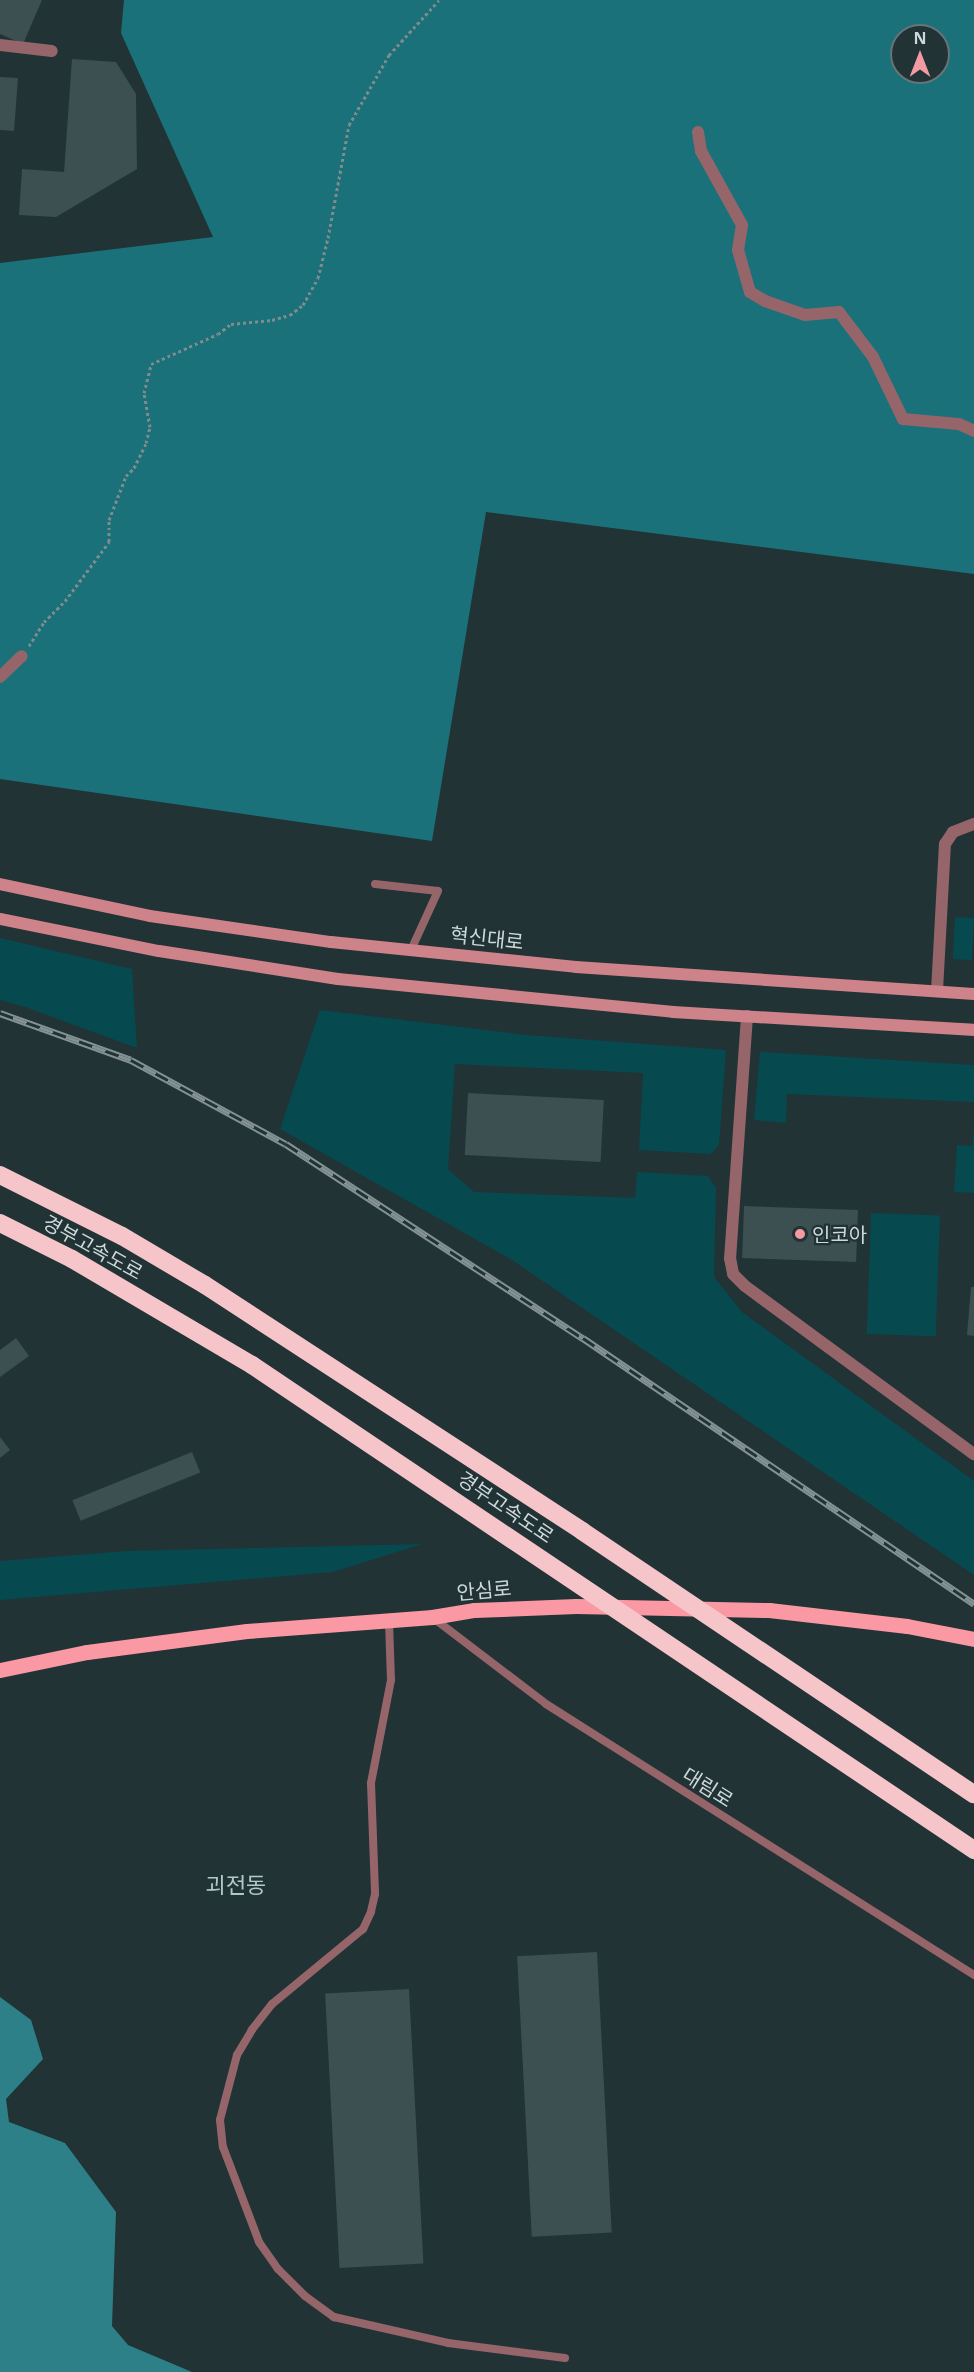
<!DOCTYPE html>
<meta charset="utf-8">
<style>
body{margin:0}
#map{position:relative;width:974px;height:2372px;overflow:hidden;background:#213335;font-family:"Open Sans","Noto Sans KR",sans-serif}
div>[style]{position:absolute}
.green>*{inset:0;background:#064a50;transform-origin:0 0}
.forest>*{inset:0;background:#1a717a}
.water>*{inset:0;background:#2d8088}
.building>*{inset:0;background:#3c4f51;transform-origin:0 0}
.path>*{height:3px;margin-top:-1.5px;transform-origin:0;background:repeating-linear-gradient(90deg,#7e8c8d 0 3px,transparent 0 6px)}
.service>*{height:8px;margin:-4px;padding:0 4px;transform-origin:4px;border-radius:4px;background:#95656a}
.minor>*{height:12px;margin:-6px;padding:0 6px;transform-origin:6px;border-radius:6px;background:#95656a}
.secondary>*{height:12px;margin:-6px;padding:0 6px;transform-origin:6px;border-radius:6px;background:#ce828a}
.primary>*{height:15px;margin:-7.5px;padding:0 7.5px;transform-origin:7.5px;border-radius:7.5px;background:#fa98a4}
.motorway>*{height:18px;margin:-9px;padding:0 9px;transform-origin:9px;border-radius:9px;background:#f6c5ca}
.rail>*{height:7px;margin-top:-3.5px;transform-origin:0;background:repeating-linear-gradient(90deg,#213335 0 14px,#849293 0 28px);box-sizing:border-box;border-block:2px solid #849293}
.dots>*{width:16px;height:16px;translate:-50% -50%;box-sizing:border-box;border:3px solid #213335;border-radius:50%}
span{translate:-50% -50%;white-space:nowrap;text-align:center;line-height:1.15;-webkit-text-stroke:4.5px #213335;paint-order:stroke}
.street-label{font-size:20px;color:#cdd8d9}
.poi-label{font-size:20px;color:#cdd8d9}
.left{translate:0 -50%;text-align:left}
.quarter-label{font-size:22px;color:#b2c7ca}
.north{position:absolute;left:890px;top:24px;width:60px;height:60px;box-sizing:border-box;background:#213335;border:2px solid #667577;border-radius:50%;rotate:0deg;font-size:16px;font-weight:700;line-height:24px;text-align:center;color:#cdd8d9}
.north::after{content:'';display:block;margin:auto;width:21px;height:27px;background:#f49aa4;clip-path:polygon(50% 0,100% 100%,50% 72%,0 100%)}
</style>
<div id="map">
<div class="green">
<i style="left:955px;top:917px;width:19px;height:42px;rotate:3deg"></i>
<i style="clip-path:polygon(0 938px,132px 969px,137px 1048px,28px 1008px,0 1000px)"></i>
<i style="clip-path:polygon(320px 1010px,526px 1035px,726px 1050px,719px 1145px,710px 1154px,639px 1150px,643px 1073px,455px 1064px,448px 1169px,474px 1192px,635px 1198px,637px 1172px,708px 1176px,716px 1188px,714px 1277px,742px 1312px,974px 1481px,974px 1575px,512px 1260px,280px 1129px)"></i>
<i style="clip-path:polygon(760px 1052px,974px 1065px,974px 1102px,787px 1094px,786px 1123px,754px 1120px)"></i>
<i style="clip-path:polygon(974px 1127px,974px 1193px,954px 1192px,957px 1145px,972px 1146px)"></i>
<i style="left:871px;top:1213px;width:69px;height:121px;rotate:2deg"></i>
<i style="clip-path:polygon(422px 1544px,333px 1572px,0 1600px,0 1561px,126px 1551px)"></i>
</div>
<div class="forest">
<i style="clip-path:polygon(evenodd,124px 0,974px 0,974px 574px,486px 512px,432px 841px,0 779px,0 263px,213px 237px,121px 33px,124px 0,902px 36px,938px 36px,938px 72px,902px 72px,902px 36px)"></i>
</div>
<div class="water">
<i style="clip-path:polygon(0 1997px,31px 2020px,43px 2059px,6px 2099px,9px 2122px,65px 2143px,116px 2212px,112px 2326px,128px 2345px,192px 2372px,0 2372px)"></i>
</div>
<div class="building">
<i style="clip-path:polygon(0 0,42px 0,23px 44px,0 34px)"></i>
<i style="clip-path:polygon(72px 59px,116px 62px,136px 94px,137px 169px,56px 217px,19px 215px,22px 169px,64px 172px)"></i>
<i style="clip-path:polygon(0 77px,18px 78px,14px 131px,0 130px)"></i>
<i style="left:468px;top:1093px;width:136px;height:62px;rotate:3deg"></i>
<i style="left:744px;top:1206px;width:114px;height:52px;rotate:2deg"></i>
<i style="clip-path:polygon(971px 1287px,974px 1287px,974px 1336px,967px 1335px)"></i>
<i style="clip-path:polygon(16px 1338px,29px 1356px,0 1377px,0 1350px)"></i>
<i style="clip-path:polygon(0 1437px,10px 1450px,0 1458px)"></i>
<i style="left:192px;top:1452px;width:22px;height:129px;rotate:68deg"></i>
<i style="left:597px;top:1952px;width:281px;height:80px;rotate:87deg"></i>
<i style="left:409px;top:1989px;width:275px;height:84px;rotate:87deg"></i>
</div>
<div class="path">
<i style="left:29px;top:646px;width:28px;rotate:-58deg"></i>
<i style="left:44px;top:622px;width:30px;rotate:-45deg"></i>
<i style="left:65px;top:601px;width:74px;rotate:-53.3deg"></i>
<i style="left:109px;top:542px;width:22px;rotate:-90deg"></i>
<i style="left:109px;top:520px;width:47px;rotate:-68.9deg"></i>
<i style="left:126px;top:476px;width:11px;rotate:-45deg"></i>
<i style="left:134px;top:468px;width:28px;rotate:-64deg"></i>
<i style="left:146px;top:443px;width:16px;rotate:-76deg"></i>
<i style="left:150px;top:427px;width:35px;rotate:-100deg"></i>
<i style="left:144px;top:393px;width:30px;rotate:-76deg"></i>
<i style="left:151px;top:364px;width:73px;rotate:-24.1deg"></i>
<i style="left:218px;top:334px;width:16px;rotate:-38deg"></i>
<i style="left:231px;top:324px;width:41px;rotate:-5.6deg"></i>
<i style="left:272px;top:320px;width:19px;rotate:-16deg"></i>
<i style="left:290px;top:315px;width:16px;rotate:-38deg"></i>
<i style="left:303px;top:305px;width:31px;rotate:-61deg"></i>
<i style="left:318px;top:278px;width:41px;rotate:-76deg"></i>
<i style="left:328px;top:238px;width:115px;rotate:-79.5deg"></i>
<i style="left:349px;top:125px;width:81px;rotate:-60.3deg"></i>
<i style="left:389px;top:55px;width:74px;rotate:-47.7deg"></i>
</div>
<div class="service">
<i style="left:375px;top:884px;width:63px;rotate:6.3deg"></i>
<i style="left:438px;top:891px;width:65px;rotate:114.6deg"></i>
<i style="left:432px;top:1617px;width:143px;rotate:37.3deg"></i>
<i style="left:546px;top:1704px;width:507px;rotate:32.34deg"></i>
<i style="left:389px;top:1621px;width:59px;rotate:88.1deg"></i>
<i style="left:391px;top:1680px;width:105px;rotate:101deg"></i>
<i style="left:371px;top:1783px;width:111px;rotate:87.9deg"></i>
<i style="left:375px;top:1894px;width:18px;rotate:103deg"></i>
<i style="left:371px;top:1912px;width:19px;rotate:115deg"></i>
<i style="left:363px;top:1929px;width:118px;rotate:140.5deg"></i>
<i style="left:272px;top:2004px;width:33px;rotate:128deg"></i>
<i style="left:252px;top:2030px;width:29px;rotate:121deg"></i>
<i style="left:237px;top:2055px;width:67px;rotate:104.7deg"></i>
<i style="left:220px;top:2120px;width:27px;rotate:84deg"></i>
<i style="left:223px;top:2147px;width:102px;rotate:69.2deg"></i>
<i style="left:259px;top:2242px;width:33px;rotate:55deg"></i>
<i style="left:278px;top:2269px;width:38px;rotate:45deg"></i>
<i style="left:305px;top:2296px;width:36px;rotate:36deg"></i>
<i style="left:334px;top:2317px;width:117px;rotate:12.8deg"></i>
<i style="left:448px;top:2343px;width:118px;rotate:7.3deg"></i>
</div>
<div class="minor">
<i style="left:0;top:45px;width:52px;rotate:6.6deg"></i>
<i style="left:698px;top:132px;width:19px;rotate:81deg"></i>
<i style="left:701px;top:151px;width:85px;rotate:61deg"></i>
<i style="left:742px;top:225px;width:25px;rotate:99deg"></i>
<i style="left:738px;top:250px;width:44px;rotate:74.1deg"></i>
<i style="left:750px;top:292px;width:17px;rotate:31deg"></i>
<i style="left:765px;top:301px;width:42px;rotate:19.3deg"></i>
<i style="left:805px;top:315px;width:34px;rotate:-5deg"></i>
<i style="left:839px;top:312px;width:56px;rotate:52.9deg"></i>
<i style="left:873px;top:357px;width:69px;rotate:64.2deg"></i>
<i style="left:903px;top:419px;width:56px;rotate:5.1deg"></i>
<i style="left:959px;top:424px;width:17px;rotate:25deg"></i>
<i style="left:0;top:677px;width:30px;rotate:-44deg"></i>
<i style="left:937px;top:991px;width:147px;rotate:-86.9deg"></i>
<i style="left:945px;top:844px;width:14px;rotate:-56deg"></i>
<i style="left:953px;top:832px;width:22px;rotate:-21deg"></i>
<i style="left:747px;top:1016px;width:243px;rotate:94deg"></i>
<i style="left:730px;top:1258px;width:16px;rotate:79deg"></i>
<i style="left:733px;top:1274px;width:17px;rotate:45deg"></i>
<i style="left:745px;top:1286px;width:284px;rotate:36.3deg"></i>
</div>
<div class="secondary">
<i style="left:0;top:884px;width:153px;rotate:12deg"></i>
<i style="left:150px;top:916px;width:183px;rotate:8.2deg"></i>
<i style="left:331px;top:942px;width:246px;rotate:5.8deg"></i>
<i style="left:576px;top:967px;width:399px;rotate:3.9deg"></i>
<i style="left:0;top:919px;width:162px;rotate:11.4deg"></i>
<i style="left:159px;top:951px;width:181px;rotate:8.9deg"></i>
<i style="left:338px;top:979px;width:337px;rotate:5.6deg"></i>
<i style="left:673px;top:1012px;width:302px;rotate:3.4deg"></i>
</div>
<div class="primary">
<i style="left:0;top:1670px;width:89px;rotate:-11.7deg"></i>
<i style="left:87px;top:1652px;width:161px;rotate:-7.5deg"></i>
<i style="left:247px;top:1631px;width:186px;rotate:-4.3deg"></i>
<i style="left:432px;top:1617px;width:43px;rotate:-9.5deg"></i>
<i style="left:474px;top:1610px;width:102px;rotate:-2.2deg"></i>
<i style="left:576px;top:1606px;width:193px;rotate:1.2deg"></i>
<i style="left:769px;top:1610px;width:139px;rotate:6.6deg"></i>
<i style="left:907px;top:1626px;width:68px;rotate:11deg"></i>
</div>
<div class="motorway">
<i style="left:0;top:1175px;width:136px;rotate:26.6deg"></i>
<i style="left:122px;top:1236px;width:96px;rotate:30.6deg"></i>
<i style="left:205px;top:1285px;width:450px;rotate:33.1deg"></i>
<i style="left:582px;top:1531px;width:472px;rotate:33.9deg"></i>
<i style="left:0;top:1223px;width:80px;rotate:26.6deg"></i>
<i style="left:72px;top:1259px;width:209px;rotate:30.5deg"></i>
<i style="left:252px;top:1365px;width:870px;rotate:33.89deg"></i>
</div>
<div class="rail">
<i style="left:0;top:1013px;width:139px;rotate:19.7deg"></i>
<i style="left:131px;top:1060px;width:176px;rotate:28.5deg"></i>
<i style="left:286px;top:1144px;width:355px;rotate:33.2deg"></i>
<i style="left:583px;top:1338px;width:473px;rotate:34.2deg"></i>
</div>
<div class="dots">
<i style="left:800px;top:1234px;background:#f49aa4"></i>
</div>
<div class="street-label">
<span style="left:487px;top:938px;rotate:6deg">혁신대로</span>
<span style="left:93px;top:1247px;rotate:29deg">경부고속도로</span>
<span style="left:506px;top:1507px;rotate:34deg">경부고속도로</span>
<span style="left:484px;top:1590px;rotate:-5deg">안심로</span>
<span style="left:708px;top:1787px;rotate:32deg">대림로</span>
</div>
<div class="poi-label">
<span class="left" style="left:812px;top:1234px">인코아</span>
</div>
<div class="quarter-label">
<span style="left:236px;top:1885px">괴전동</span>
</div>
<div class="north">N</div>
</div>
